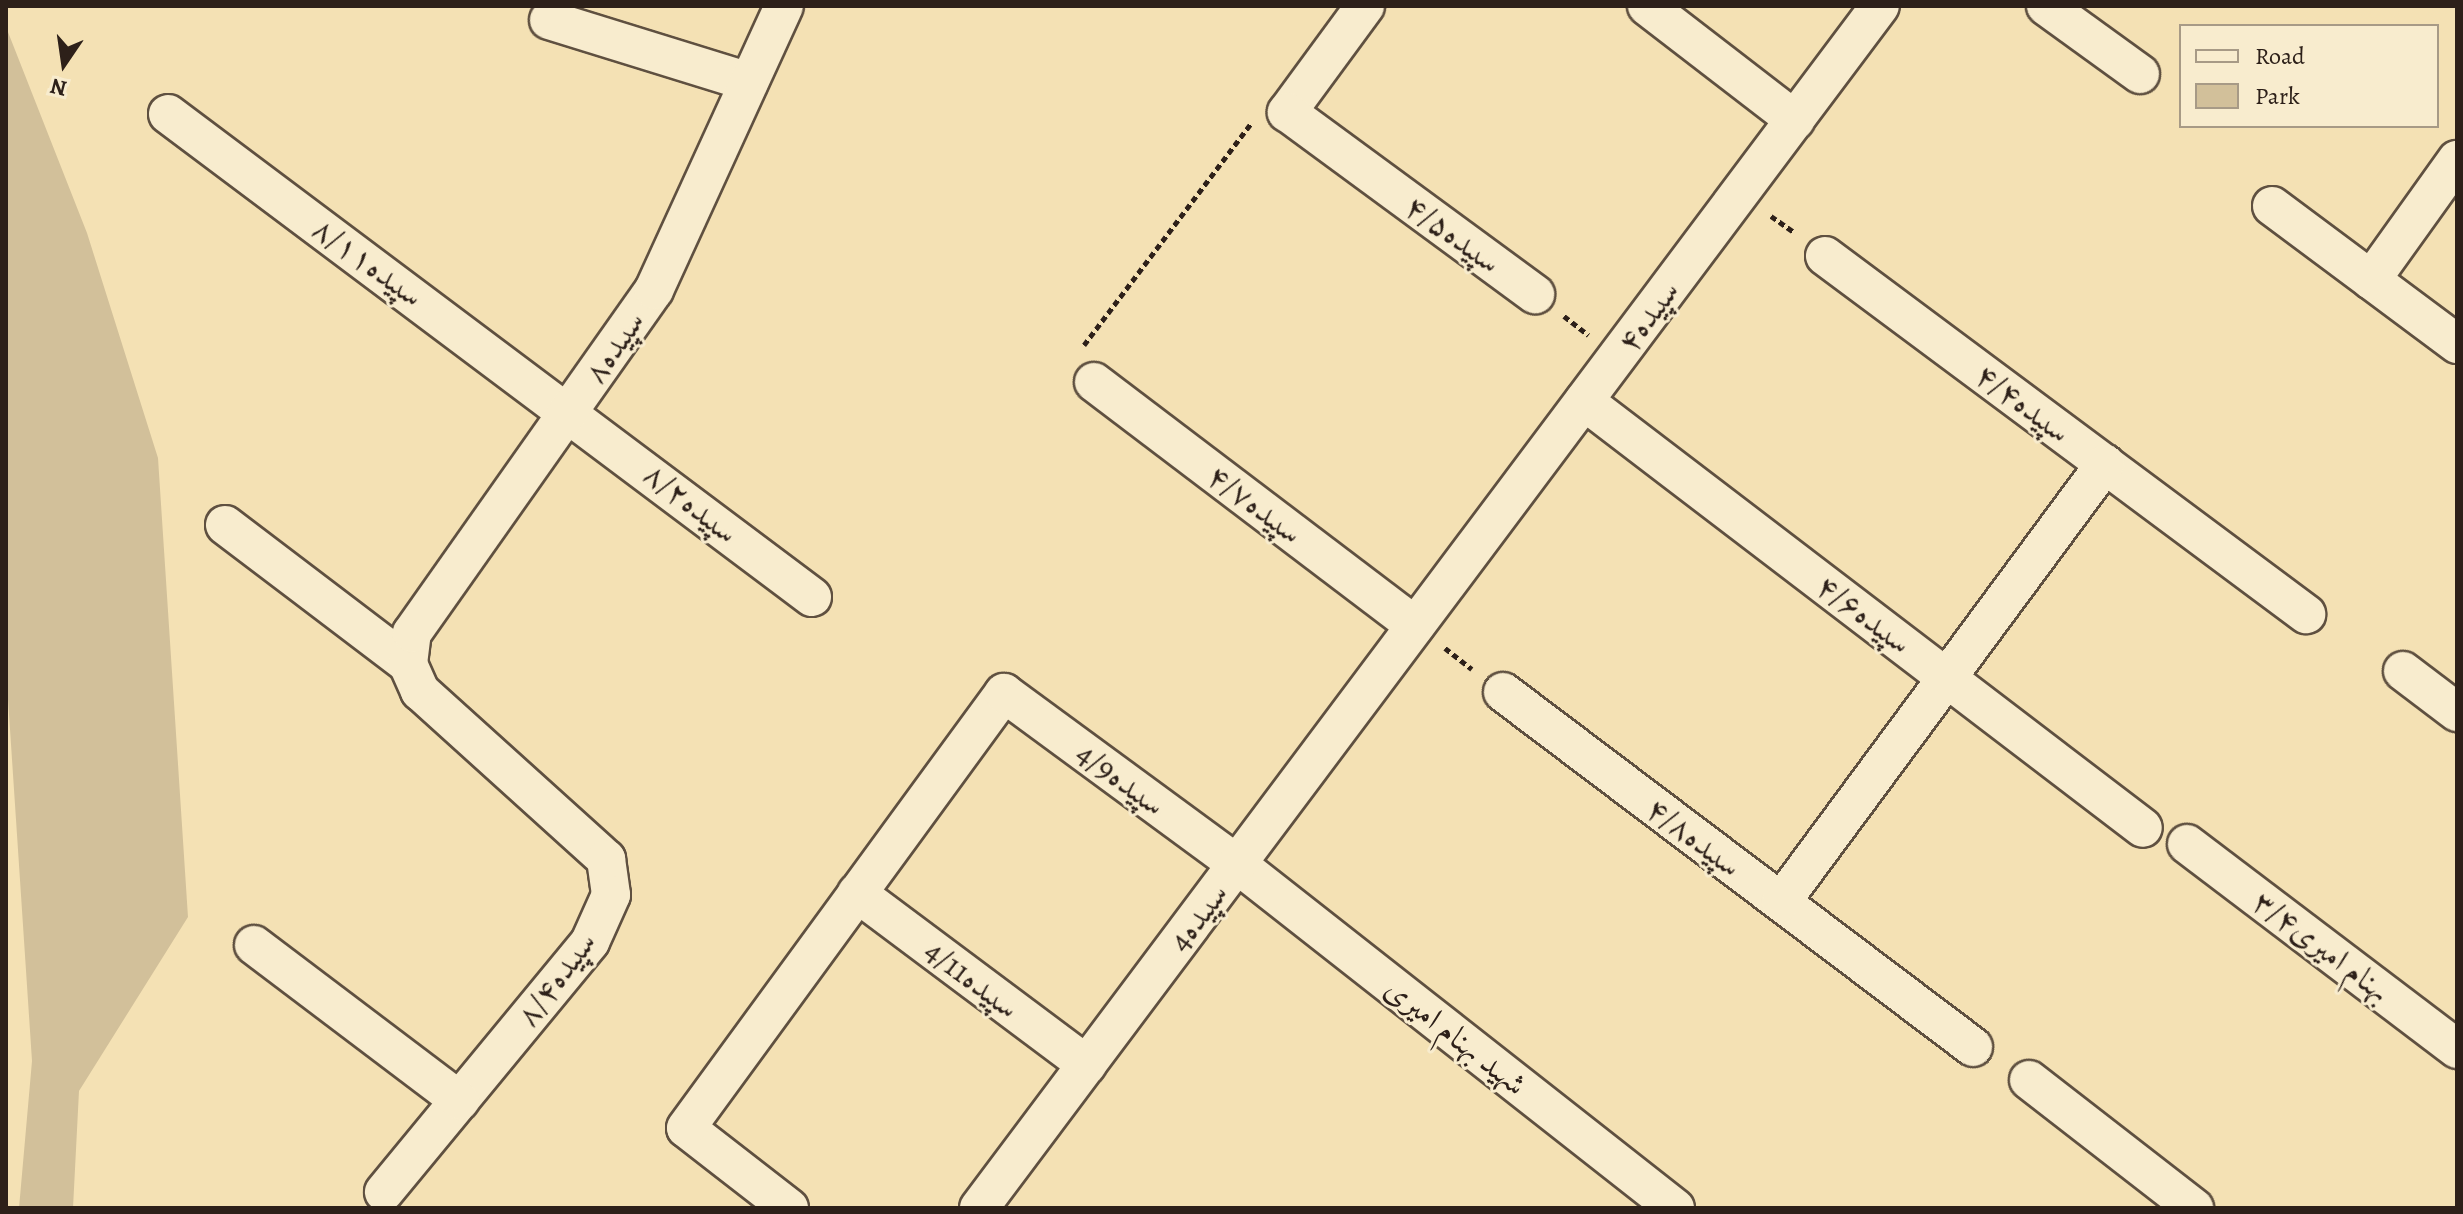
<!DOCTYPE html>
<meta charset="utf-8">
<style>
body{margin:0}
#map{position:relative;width:2463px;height:1214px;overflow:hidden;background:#f4e1b4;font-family:Alegreya,Amiri,serif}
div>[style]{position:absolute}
.green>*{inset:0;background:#d2c09a}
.path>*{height:5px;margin-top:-2.5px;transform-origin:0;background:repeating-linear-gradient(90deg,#2d2019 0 6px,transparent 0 10px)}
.roads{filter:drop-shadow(2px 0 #5f5040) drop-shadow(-2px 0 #5f5040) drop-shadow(0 2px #5f5040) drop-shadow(0 -2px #5f5040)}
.minor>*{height:38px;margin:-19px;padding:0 19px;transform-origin:19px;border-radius:19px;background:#f8ecce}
span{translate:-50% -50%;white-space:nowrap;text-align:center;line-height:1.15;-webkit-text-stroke:6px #f8ecce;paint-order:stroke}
.street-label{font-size:32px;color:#2d2019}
.frame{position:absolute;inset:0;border:8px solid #2d2019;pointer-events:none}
.legend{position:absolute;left:2179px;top:24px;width:260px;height:104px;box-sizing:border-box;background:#f8ecce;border:2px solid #a79a86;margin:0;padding:10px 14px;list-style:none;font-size:24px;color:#2d2019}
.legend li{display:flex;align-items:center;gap:16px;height:40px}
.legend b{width:40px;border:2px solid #a79a86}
.north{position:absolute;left:24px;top:24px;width:80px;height:80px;-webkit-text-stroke:6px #f8ecce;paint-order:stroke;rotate:193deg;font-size:22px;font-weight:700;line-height:32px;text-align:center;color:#2d2019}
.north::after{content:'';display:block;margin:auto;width:28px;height:36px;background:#2d2019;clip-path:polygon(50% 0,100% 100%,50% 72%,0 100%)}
</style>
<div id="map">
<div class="green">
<i style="clip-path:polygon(6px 27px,87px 233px,158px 458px,188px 917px,79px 1091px,73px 1208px,19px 1208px,32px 1061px,6px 669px)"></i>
</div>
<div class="path">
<i style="left:1771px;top:216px;width:29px;rotate:35deg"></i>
<i style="left:1564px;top:316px;width:31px;rotate:38deg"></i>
<i style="left:1084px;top:345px;width:278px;rotate:-53deg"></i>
<i style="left:1445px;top:648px;width:34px;rotate:38deg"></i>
</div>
<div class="roads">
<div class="minor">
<i style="left:1365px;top:6px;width:132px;rotate:126.3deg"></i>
<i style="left:1287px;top:112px;width:308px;rotate:36.3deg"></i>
<i style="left:1647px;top:6px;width:187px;rotate:37.6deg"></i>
<i style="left:2046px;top:6px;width:116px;rotate:35.9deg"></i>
<i style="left:549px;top:20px;width:209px;rotate:17.2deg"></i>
<i style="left:168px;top:114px;width:805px;rotate:36.87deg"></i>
<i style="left:2272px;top:206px;width:231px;rotate:36.7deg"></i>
<i style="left:1825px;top:256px;width:600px;rotate:36.66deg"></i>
<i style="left:2371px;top:280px;width:148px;rotate:-54.4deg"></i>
<i style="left:1094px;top:382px;width:403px;rotate:37.2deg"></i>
<i style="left:1584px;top:401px;width:703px;rotate:37.37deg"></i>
<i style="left:225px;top:525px;width:230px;rotate:37.2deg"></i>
<i style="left:408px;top:664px;width:30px;rotate:66deg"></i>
<i style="left:420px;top:691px;width:251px;rotate:42.1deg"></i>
<i style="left:606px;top:859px;width:36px;rotate:82deg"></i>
<i style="left:611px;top:895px;width:51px;rotate:114.1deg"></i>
<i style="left:590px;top:942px;width:324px;rotate:129.5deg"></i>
<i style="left:408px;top:664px;width:31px;rotate:-83deg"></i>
<i style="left:412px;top:633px;width:420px;rotate:-54.8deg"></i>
<i style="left:654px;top:290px;width:312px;rotate:-65.4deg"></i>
<i style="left:2403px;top:671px;width:68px;rotate:37.2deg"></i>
<i style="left:1503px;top:692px;width:589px;rotate:37.06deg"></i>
<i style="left:2187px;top:844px;width:339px;rotate:37.2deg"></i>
<i style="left:857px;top:893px;width:287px;rotate:36.8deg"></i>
<i style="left:1781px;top:902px;width:545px;rotate:-53.51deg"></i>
<i style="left:254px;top:945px;width:258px;rotate:37.1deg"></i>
<i style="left:2029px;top:1080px;width:209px;rotate:37.8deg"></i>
<i style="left:789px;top:1208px;width:130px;rotate:-142.2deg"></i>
<i style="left:686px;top:1128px;width:539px;rotate:-53.83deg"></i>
<i style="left:1004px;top:693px;width:289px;rotate:36.3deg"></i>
<i style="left:1237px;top:864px;width:557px;rotate:38.15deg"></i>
<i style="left:979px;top:1208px;width:1502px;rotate:-53.15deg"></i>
</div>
</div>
<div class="street-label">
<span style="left:1453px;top:234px;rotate:36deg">سپیده۴/۵</span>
<span style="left:368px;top:262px;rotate:36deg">سپیده۸/۱۱</span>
<span style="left:1648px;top:316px;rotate:-53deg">سپیده۴</span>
<span style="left:614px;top:347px;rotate:-55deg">سپیده۸</span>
<span style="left:2023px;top:403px;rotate:37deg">سپیده۴/۴</span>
<span style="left:691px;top:503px;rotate:38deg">سپیده۸/۲</span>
<span style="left:1255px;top:504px;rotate:37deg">سپیده۴/۷</span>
<span style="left:1864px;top:614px;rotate:37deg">سپیده۴/۶</span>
<span style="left:1121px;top:779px;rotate:36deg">4/9سپیده</span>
<span style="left:1694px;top:837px;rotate:37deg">سپیده۴/۸</span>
<span style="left:1198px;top:917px;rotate:-53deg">4سپیده</span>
<span style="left:2322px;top:946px;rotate:37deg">بهنام امیری۳/۴</span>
<span style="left:556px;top:979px;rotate:-53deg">سپیده۸/۴</span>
<span style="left:972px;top:979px;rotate:37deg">4/11سپیده</span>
<span style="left:1456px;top:1036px;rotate:38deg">شهید بهنام امیری</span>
</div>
<div class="frame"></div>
<ul class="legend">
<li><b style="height:10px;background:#f8ecce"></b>Road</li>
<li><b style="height:22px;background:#d2c09a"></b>Park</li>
</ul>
<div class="north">N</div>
</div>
